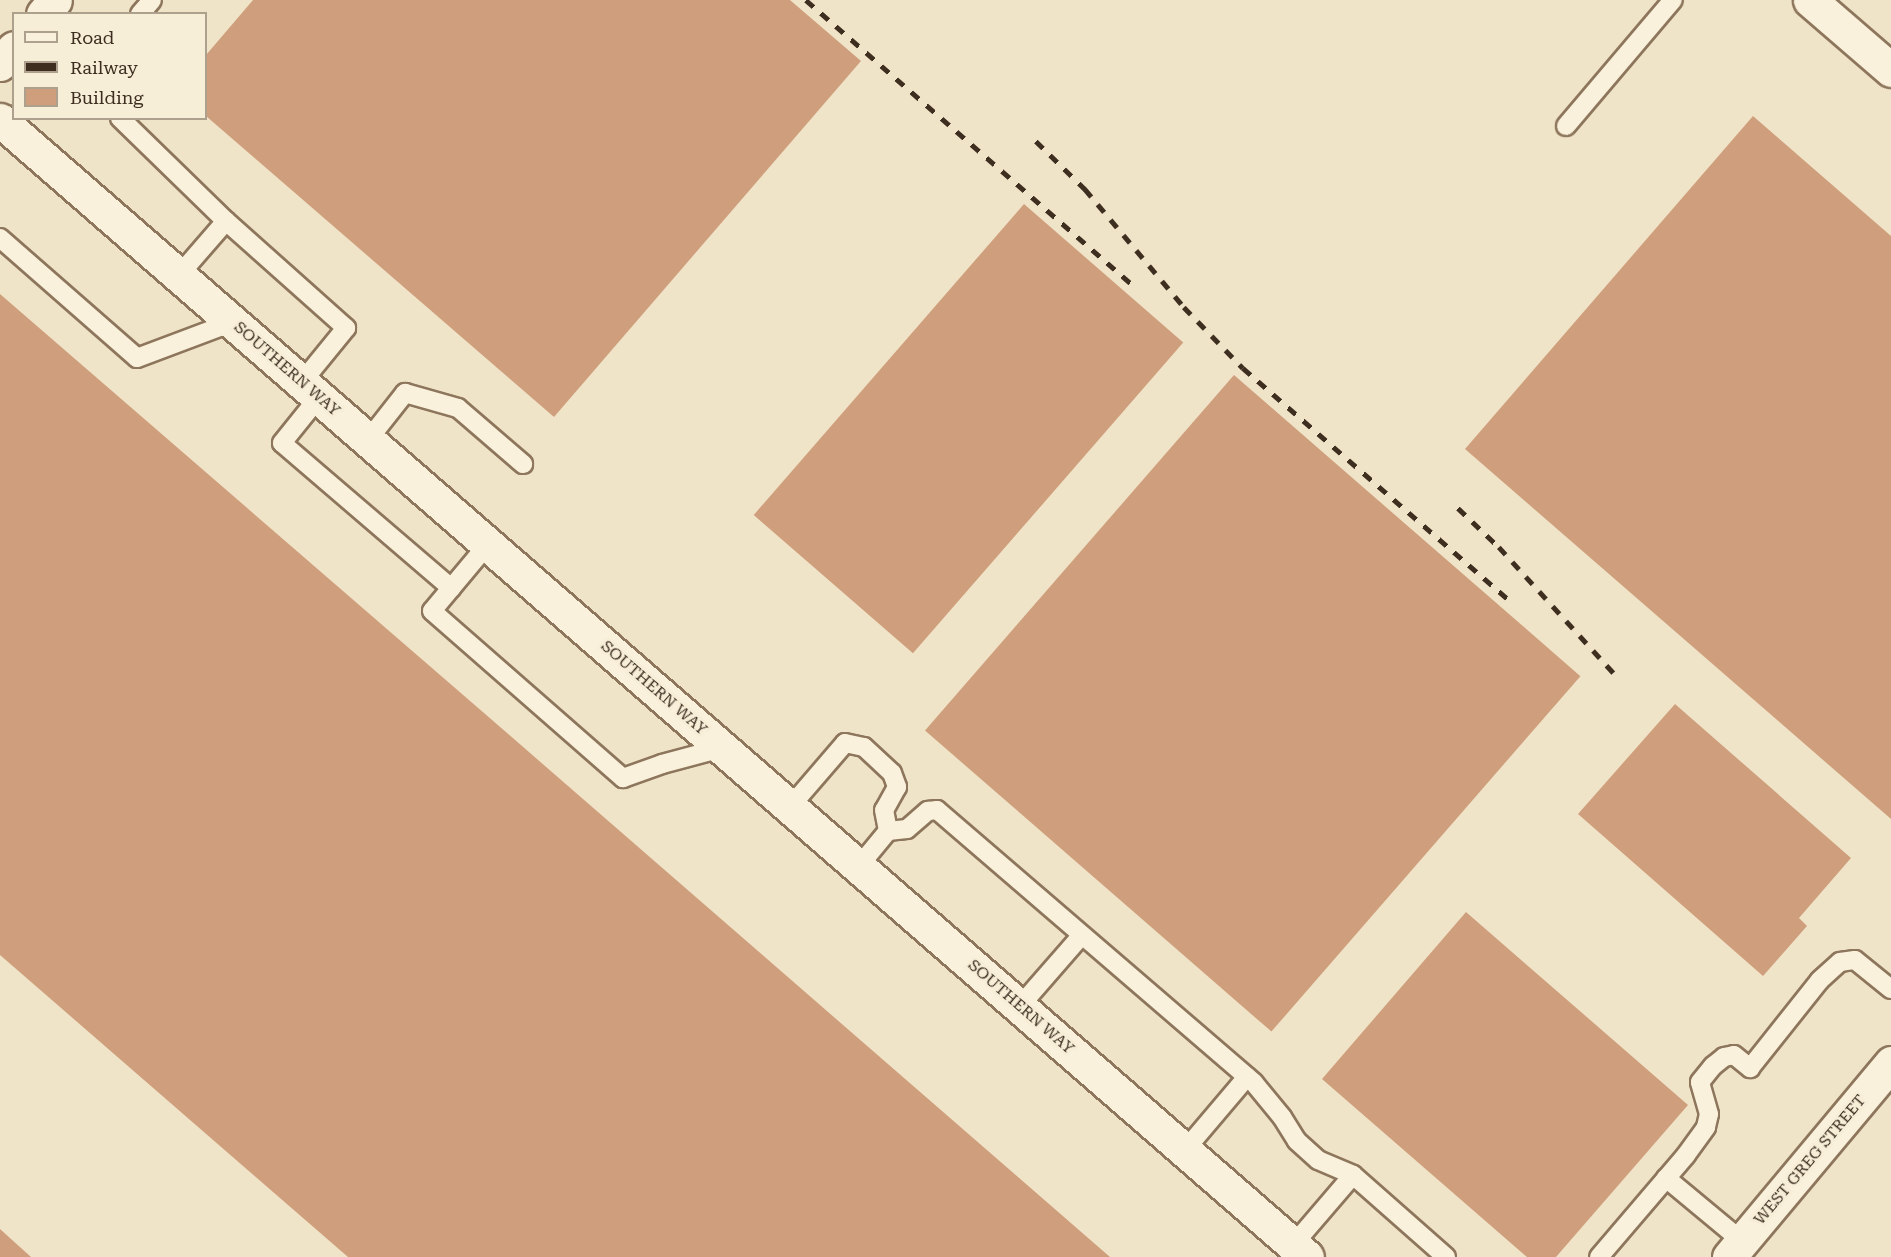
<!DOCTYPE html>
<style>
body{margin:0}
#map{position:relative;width:1891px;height:1257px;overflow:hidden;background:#f0e4c8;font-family:"Roboto Serif",serif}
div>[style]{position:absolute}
.building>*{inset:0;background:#cf9f7d;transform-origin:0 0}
.roads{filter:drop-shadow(2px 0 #8d765c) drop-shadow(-2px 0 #8d765c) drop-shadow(0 2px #8d765c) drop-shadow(0 -2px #8d765c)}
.lane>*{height:18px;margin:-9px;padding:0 9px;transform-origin:9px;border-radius:9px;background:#faf1dc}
.street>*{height:33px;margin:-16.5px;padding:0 16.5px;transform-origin:16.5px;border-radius:16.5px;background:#faf1dc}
.secondary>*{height:33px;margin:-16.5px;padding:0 16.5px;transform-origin:16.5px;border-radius:16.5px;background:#faf1dc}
.rail>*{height:4.5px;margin-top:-2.25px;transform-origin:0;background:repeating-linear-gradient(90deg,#3d2e20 0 10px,transparent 0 20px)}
span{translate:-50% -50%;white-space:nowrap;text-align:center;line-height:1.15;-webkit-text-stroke:6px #f7eed8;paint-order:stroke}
.street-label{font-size:16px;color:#3d2e20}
.legend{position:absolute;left:12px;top:12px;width:195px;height:108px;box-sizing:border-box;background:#f7eed8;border:2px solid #ada18e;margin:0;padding:8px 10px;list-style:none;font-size:18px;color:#3d2e20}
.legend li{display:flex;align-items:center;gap:12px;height:30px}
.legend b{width:30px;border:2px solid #ada18e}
</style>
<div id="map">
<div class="building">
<i style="clip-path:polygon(253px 0,790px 0,861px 61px,554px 417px,206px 116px,206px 55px)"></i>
<i style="clip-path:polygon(1753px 116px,1891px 236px,1891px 819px,1465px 449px)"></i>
<i style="left:1024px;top:204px;width:211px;height:412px;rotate:41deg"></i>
<i style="clip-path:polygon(0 294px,499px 726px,1110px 1257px,348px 1257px,0 955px)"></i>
<i style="left:1234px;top:375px;width:459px;height:471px;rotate:41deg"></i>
<i style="clip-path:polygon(1675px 704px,1851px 858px,1799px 918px,1807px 926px,1763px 976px,1578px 814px)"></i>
<i style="clip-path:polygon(1466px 912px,1688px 1105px,1556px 1257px,1527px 1257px,1322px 1079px)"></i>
<i style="clip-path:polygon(0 1229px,31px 1257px,0 1257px)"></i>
</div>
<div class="roads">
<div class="lane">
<i style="left:140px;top:14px;width:18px;rotate:-49deg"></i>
<i style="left:120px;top:118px;width:148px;rotate:44.2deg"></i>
<i style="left:226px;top:221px;width:72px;rotate:131deg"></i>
<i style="left:1566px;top:126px;width:165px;rotate:-49.7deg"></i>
<i style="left:226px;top:221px;width:161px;rotate:41.7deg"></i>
<i style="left:346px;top:328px;width:70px;rotate:129.2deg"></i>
<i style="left:0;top:238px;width:182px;rotate:41.2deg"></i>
<i style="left:137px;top:358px;width:103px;rotate:-20.6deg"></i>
<i style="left:319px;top:397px;width:59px;rotate:128.8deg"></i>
<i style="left:282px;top:443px;width:223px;rotate:40.6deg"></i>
<i style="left:368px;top:440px;width:60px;rotate:-51.8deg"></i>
<i style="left:405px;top:393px;width:55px;rotate:15.8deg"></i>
<i style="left:458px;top:408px;width:86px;rotate:40.7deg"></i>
<i style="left:488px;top:544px;width:87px;rotate:129.9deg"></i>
<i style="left:432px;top:611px;width:254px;rotate:41.2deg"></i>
<i style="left:623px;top:778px;width:41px;rotate:-19.7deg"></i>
<i style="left:662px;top:764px;width:62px;rotate:-14.9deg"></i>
<i style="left:790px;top:807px;width:84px;rotate:-49.3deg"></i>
<i style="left:845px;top:743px;width:19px;rotate:12deg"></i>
<i style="left:864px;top:747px;width:38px;rotate:43deg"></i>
<i style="left:892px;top:773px;width:15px;rotate:70deg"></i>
<i style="left:897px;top:787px;width:26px;rotate:119deg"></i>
<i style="left:884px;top:810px;width:21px;rotate:79deg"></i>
<i style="left:888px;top:831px;width:19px;rotate:-6deg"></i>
<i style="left:907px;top:829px;width:28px;rotate:-41deg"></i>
<i style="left:928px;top:811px;width:9px;rotate:-6deg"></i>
<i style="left:937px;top:810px;width:418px;rotate:40.7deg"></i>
<i style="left:1254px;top:1083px;width:44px;rotate:50.5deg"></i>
<i style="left:1282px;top:1117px;width:28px;rotate:58deg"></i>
<i style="left:1297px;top:1141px;width:28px;rotate:42deg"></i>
<i style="left:1318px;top:1160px;width:38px;rotate:23deg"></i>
<i style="left:1353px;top:1175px;width:124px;rotate:41.4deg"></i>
<i style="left:859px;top:866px;width:45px;rotate:-50.4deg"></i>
<i style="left:1020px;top:1006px;width:94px;rotate:-48.9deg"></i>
<i style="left:1185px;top:1150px;width:96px;rotate:-49.7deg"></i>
<i style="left:1666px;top:1178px;width:99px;rotate:39.7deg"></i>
<i style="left:1293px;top:1245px;width:92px;rotate:-49.4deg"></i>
<i style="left:1599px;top:1257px;width:134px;rotate:-49.5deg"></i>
<i style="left:1686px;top:1155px;width:34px;rotate:-54deg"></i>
<i style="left:1706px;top:1127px;width:13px;rotate:-77deg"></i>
<i style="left:1709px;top:1114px;width:33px;rotate:-106deg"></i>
<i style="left:1700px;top:1082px;width:21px;rotate:-51deg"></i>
<i style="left:1713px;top:1066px;width:14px;rotate:-39deg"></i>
<i style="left:1724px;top:1057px;width:10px;rotate:-11deg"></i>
<i style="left:1734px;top:1055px;width:21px;rotate:39deg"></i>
<i style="left:1750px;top:1068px;width:112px;rotate:-51.5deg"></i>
<i style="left:1820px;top:980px;width:27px;rotate:-42deg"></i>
<i style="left:1840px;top:962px;width:15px;rotate:-8deg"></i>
<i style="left:1855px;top:960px;width:46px;rotate:38.9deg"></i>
</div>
<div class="street">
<i style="left:1810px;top:0;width:107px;rotate:40.8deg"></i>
<i style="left:43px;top:14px;width:18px;rotate:-49deg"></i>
<i style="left:0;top:64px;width:21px;rotate:-49deg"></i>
<i style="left:0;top:120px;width:1732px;rotate:41.02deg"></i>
</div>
<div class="secondary">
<i style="left:1729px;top:1257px;width:253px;rotate:-50.1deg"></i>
</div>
</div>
<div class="rail">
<i style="left:806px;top:0;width:432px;rotate:41.1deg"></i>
<i style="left:1036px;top:141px;width:69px;rotate:44.4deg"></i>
<i style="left:1085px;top:189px;width:154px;rotate:50deg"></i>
<i style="left:1184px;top:307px;width:85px;rotate:46deg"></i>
<i style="left:1243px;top:368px;width:359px;rotate:41.1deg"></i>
<i style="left:1458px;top:508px;width:57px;rotate:43.6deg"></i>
<i style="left:1499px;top:547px;width:180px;rotate:47.7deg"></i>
</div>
<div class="street-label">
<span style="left:287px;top:369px;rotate:41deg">SOUTHERN WAY</span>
<span style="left:654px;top:688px;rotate:41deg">SOUTHERN WAY</span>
<span style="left:1021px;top:1007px;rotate:41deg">SOUTHERN WAY</span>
<span style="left:1810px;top:1160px;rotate:-50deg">WEST GREG STREET</span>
</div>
<ul class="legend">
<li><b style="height:8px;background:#faf1dc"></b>Road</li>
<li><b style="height:8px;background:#3d2e20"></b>Railway</li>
<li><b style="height:16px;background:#cf9f7d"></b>Building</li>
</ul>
</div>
